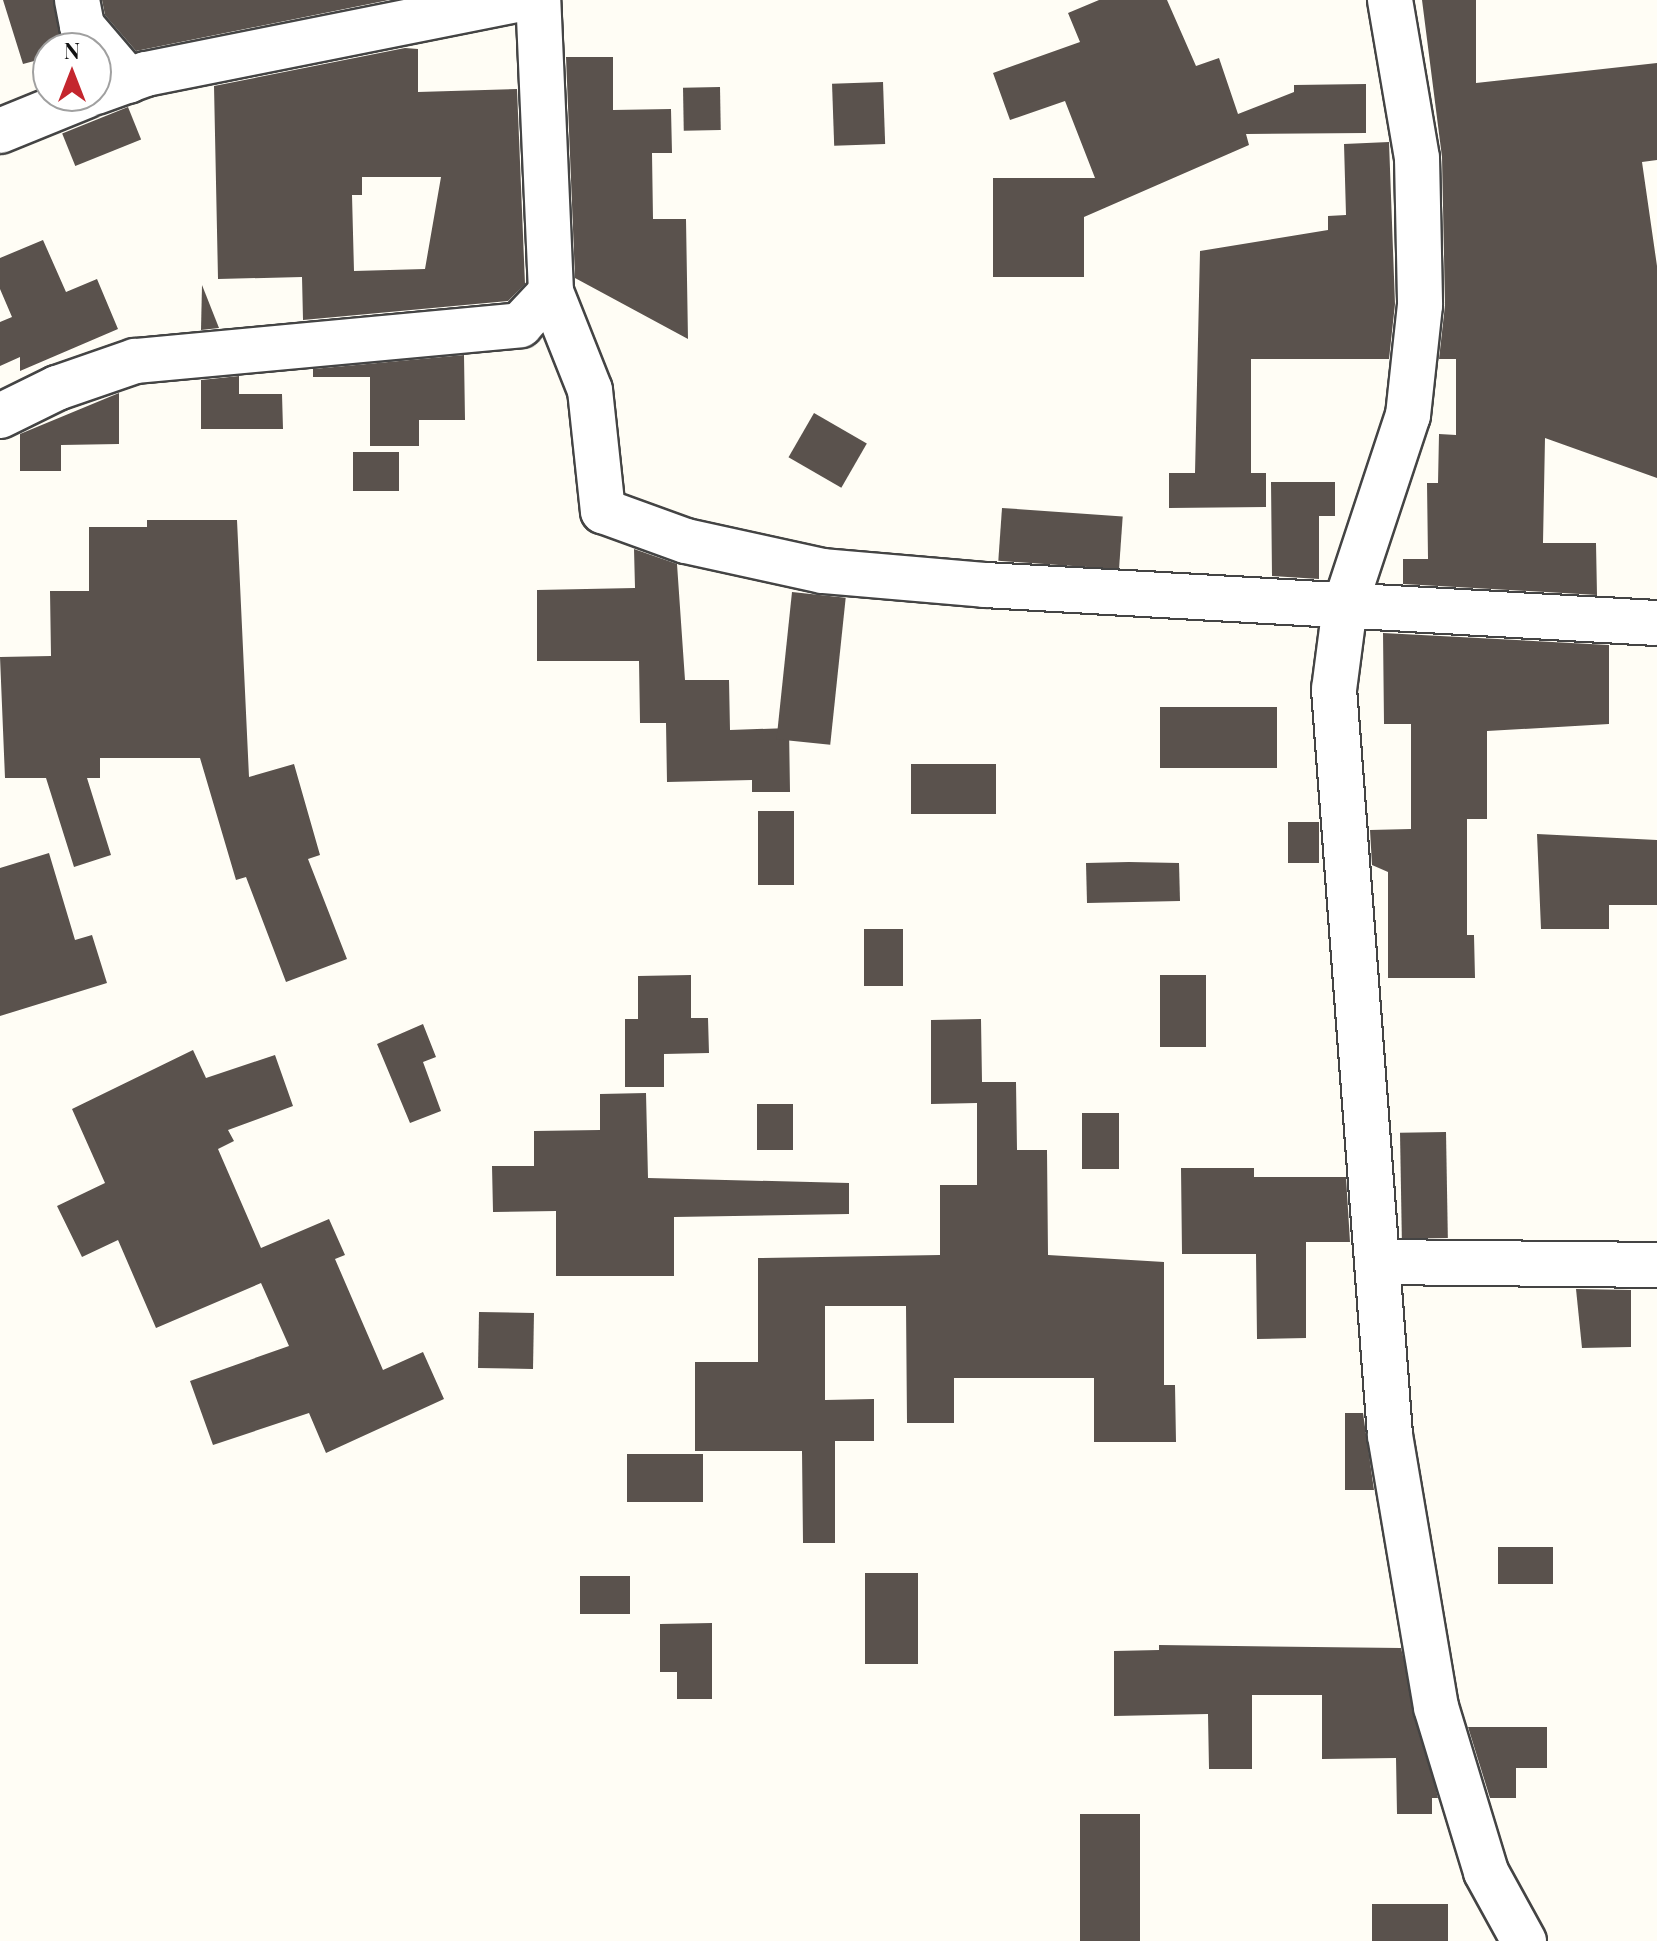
<!DOCTYPE html>
<style>
body{margin:0}
#map{position:relative;width:1657px;height:1941px;overflow:hidden;background:#fffdf5;font-family:"Playfair Display",serif}
div>[style]{position:absolute}
.building>*{inset:0;background:#5a524d;transform-origin:0 0}
.roads{filter:drop-shadow(2px 0 #444) drop-shadow(-2px 0 #444) drop-shadow(0 2px #444) drop-shadow(0 -2px #444)}
.minor>*{height:44px;margin:-22px;padding:0 22px;transform-origin:22px;border-radius:22px;background:#fff}
span{translate:-50% -50%;white-space:nowrap;text-align:center;line-height:1.15;-webkit-text-stroke:8px #fff;paint-order:stroke}
.north{position:absolute;left:32px;top:32px;width:80px;height:80px;box-sizing:border-box;background:#fff;border:2px solid #a0a0a0;border-radius:50%;rotate:0deg;font-size:22px;font-weight:700;line-height:32px;text-align:center;color:#111}
.north::after{content:'';display:block;margin:auto;width:28px;height:36px;background:#c4262e;clip-path:polygon(50% 0,100% 100%,50% 72%,0 100%)}
</style>
<div id="map">
<div class="building">
<i style="clip-path:polygon(3px 0,53px 0,68px 48px,48px 48px,48px 84px,38px 60px,23px 64px)"></i>
<i style="clip-path:polygon(102px 0,389px 0,136px 51px,105px 15px)"></i>
<i style="clip-path:polygon(1099px 0,1167px 0,1196px 66px,1219px 58px,1238px 114px,1294px 92px,1294px 85px,1366px 84px,1366px 133px,1246px 134px,1249px 145px,1084px 217px,1084px 277px,993px 277px,993px 178px,1095px 178px,1065px 101px,1010px 120px,993px 73px,1080px 42px,1068px 13px)"></i>
<i style="clip-path:polygon(1422px 0,1476px 0,1476px 83px,1657px 63px,1657px 160px,1642px 162px,1657px 266px,1657px 478px,1545px 438px,1543px 543px,1596px 543px,1597px 595px,1403px 584px,1403px 559px,1428px 559px,1427px 483px,1438px 483px,1439px 434px,1456px 435px,1456px 359px,1439px 359px,1445px 305px,1442px 157px)"></i>
<i style="clip-path:polygon(evenodd,405px 48px,418px 49px,418px 92px,517px 89px,525px 284px,508px 301px,303px 320px,302px 277px,218px 279px,214px 86px,405px 48px,362px 177px,441px 177px,425px 269px,354px 271px,352px 195px,362px 195px,362px 177px)"></i>
<i style="clip-path:polygon(566px 57px,613px 57px,613px 110px,671px 109px,672px 153px,652px 153px,653px 219px,686px 219px,688px 339px,575px 278px)"></i>
<i style="left:883px;top:82px;width:62px;height:51px;rotate:88deg"></i>
<i style="left:720px;top:87px;width:43px;height:37px;rotate:89deg"></i>
<i style="left:128px;top:107px;width:35px;height:71px;rotate:68deg"></i>
<i style="clip-path:polygon(1389px 142px,1395px 304px,1389px 359px,1251px 359px,1251px 473px,1266px 473px,1266px 507px,1169px 508px,1169px 473px,1195px 473px,1200px 251px,1328px 230px,1328px 216px,1346px 215px,1344px 144px)"></i>
<i style="clip-path:polygon(43px 240px,66px 292px,97px 279px,118px 329px,20px 371px,20px 357px,0 366px,0 322px,12px 317px,0 289px,0 258px)"></i>
<i style="clip-path:polygon(202px 285px,219px 328px,201px 330px)"></i>
<i style="clip-path:polygon(464px 355px,465px 420px,419px 420px,419px 446px,370px 446px,370px 377px,313px 377px,313px 369px)"></i>
<i style="clip-path:polygon(239px 376px,239px 394px,282px 394px,283px 429px,201px 429px,201px 380px)"></i>
<i style="clip-path:polygon(119px 393px,119px 444px,61px 445px,61px 471px,20px 471px,20px 434px)"></i>
<i style="left:814px;top:413px;width:61px;height:51px;rotate:30deg"></i>
<i style="left:353px;top:452px;width:46px;height:39px"></i>
<i style="clip-path:polygon(1271px 482px,1335px 482px,1335px 516px,1319px 516px,1319px 579px,1272px 576px)"></i>
<i style="left:1002px;top:508px;width:121px;height:53px;rotate:4deg"></i>
<i style="clip-path:polygon(147px 520px,237px 520px,249px 777px,294px 764px,320px 855px,308px 859px,347px 959px,286px 982px,246px 877px,236px 880px,200px 758px,100px 758px,100px 778px,87px 778px,111px 855px,74px 867px,46px 778px,5px 778px,0 657px,51px 656px,50px 591px,89px 591px,89px 527px,147px 527px)"></i>
<i style="clip-path:polygon(634px 549px,677px 564px,685px 680px,729px 680px,730px 730px,789px 728px,790px 792px,752px 792px,752px 780px,667px 782px,666px 723px,640px 723px,639px 661px,537px 661px,537px 590px,635px 588px)"></i>
<i style="left:792px;top:592px;width:54px;height:148px;rotate:6deg"></i>
<i style="clip-path:polygon(1383px 633px,1609px 645px,1609px 724px,1487px 731px,1487px 819px,1467px 819px,1467px 935px,1474px 935px,1475px 978px,1388px 978px,1388px 872px,1372px 865px,1370px 830px,1411px 829px,1411px 724px,1384px 724px)"></i>
<i style="left:1160px;top:707px;width:117px;height:61px"></i>
<i style="left:996px;top:764px;width:50px;height:85px;rotate:90deg"></i>
<i style="left:794px;top:811px;width:74px;height:36px;rotate:90deg"></i>
<i style="left:1288px;top:822px;width:31px;height:41px"></i>
<i style="clip-path:polygon(1537px 834px,1657px 840px,1657px 905px,1609px 905px,1609px 929px,1541px 929px)"></i>
<i style="clip-path:polygon(49px 853px,75px 940px,92px 935px,107px 983px,0 1016px,0 868px)"></i>
<i style="clip-path:polygon(1129px 862px,1179px 863px,1180px 901px,1087px 903px,1086px 863px)"></i>
<i style="left:864px;top:929px;width:39px;height:57px"></i>
<i style="clip-path:polygon(691px 975px,691px 1018px,708px 1018px,709px 1053px,664px 1054px,664px 1087px,625px 1087px,625px 1019px,638px 1019px,638px 976px)"></i>
<i style="left:1160px;top:975px;width:46px;height:72px"></i>
<i style="clip-path:polygon(981px 1019px,982px 1082px,1016px 1082px,1017px 1150px,1047px 1150px,1048px 1255px,1164px 1262px,1164px 1385px,1175px 1385px,1176px 1442px,1094px 1442px,1094px 1378px,954px 1378px,954px 1423px,907px 1423px,906px 1306px,825px 1306px,825px 1400px,874px 1399px,874px 1441px,835px 1441px,835px 1543px,803px 1543px,802px 1451px,695px 1451px,695px 1362px,758px 1362px,758px 1258px,940px 1255px,940px 1185px,977px 1185px,977px 1103px,931px 1104px,931px 1020px)"></i>
<i style="clip-path:polygon(423px 1024px,436px 1057px,423px 1062px,441px 1111px,410px 1123px,377px 1044px)"></i>
<i style="clip-path:polygon(193px 1050px,206px 1078px,275px 1055px,293px 1106px,228px 1130px,234px 1141px,218px 1149px,261px 1248px,329px 1219px,345px 1255px,335px 1259px,383px 1370px,423px 1352px,444px 1399px,326px 1453px,309px 1413px,213px 1445px,190px 1381px,289px 1346px,261px 1283px,156px 1328px,118px 1240px,82px 1257px,57px 1206px,105px 1183px,72px 1109px)"></i>
<i style="clip-path:polygon(646px 1093px,648px 1178px,849px 1183px,849px 1214px,674px 1217px,674px 1276px,556px 1276px,556px 1211px,493px 1212px,492px 1166px,534px 1166px,534px 1131px,600px 1130px,600px 1094px)"></i>
<i style="left:793px;top:1104px;width:46px;height:36px;rotate:90deg"></i>
<i style="left:1082px;top:1113px;width:37px;height:56px"></i>
<i style="left:1446px;top:1132px;width:106px;height:46px;rotate:89deg"></i>
<i style="clip-path:polygon(1181px 1168px,1254px 1168px,1254px 1177px,1346px 1177px,1350px 1242px,1306px 1242px,1306px 1338px,1257px 1339px,1256px 1254px,1182px 1254px)"></i>
<i style="clip-path:polygon(1576px 1289px,1631px 1290px,1631px 1347px,1582px 1348px)"></i>
<i style="left:479px;top:1312px;width:55px;height:56px;rotate:1deg"></i>
<i style="clip-path:polygon(1345px 1413px,1363px 1413px,1374px 1490px,1345px 1490px)"></i>
<i style="left:703px;top:1454px;width:48px;height:76px;rotate:90deg"></i>
<i style="left:1553px;top:1547px;width:37px;height:55px;rotate:90deg"></i>
<i style="left:865px;top:1573px;width:53px;height:91px"></i>
<i style="left:580px;top:1576px;width:50px;height:38px"></i>
<i style="clip-path:polygon(712px 1623px,712px 1699px,677px 1699px,677px 1672px,660px 1672px,660px 1624px)"></i>
<i style="clip-path:polygon(1159px 1645px,1401px 1648px,1438px 1798px,1432px 1798px,1432px 1814px,1397px 1814px,1396px 1758px,1322px 1759px,1322px 1695px,1252px 1695px,1252px 1769px,1209px 1769px,1208px 1714px,1114px 1716px,1114px 1651px,1159px 1650px)"></i>
<i style="clip-path:polygon(1468px 1727px,1547px 1727px,1547px 1768px,1516px 1768px,1516px 1798px,1490px 1798px)"></i>
<i style="left:1140px;top:1814px;width:127px;height:60px;rotate:90deg"></i>
<i style="left:1372px;top:1904px;width:76px;height:37px"></i>
</div>
<div class="roads">
<div class="minor">
<i style="left:77px;top:0;width:26px;rotate:79deg"></i>
<i style="left:82px;top:26px;width:72px;rotate:49.5deg"></i>
<i style="left:1390px;top:0;width:160px;rotate:80.3deg"></i>
<i style="left:1417px;top:158px;width:147px;rotate:88.8deg"></i>
<i style="left:1420px;top:305px;width:111px;rotate:96.2deg"></i>
<i style="left:1408px;top:415px;width:201px;rotate:108.3deg"></i>
<i style="left:1345px;top:606px;width:84px;rotate:97.5deg"></i>
<i style="left:1334px;top:689px;width:748px;rotate:85.71deg"></i>
<i style="left:1390px;top:1435px;width:276px;rotate:80.4deg"></i>
<i style="left:1436px;top:1707px;width:172px;rotate:73.1deg"></i>
<i style="left:1486px;top:1872px;width:79px;rotate:61.2deg"></i>
<i style="left:96px;top:92px;width:53px;rotate:-19.8deg"></i>
<i style="left:146px;top:74px;width:378px;rotate:-11.3deg"></i>
<i style="left:0;top:131px;width:93px;rotate:-22.1deg"></i>
<i style="left:551px;top:292px;width:105px;rotate:68.3deg"></i>
<i style="left:590px;top:390px;width:122px;rotate:83.9deg"></i>
<i style="left:603px;top:511px;width:88px;rotate:19.9deg"></i>
<i style="left:686px;top:541px;width:140px;rotate:12.4deg"></i>
<i style="left:823px;top:571px;width:163px;rotate:4.9deg"></i>
<i style="left:985px;top:585px;width:673px;rotate:3.24deg"></i>
<i style="left:0;top:416px;width:64px;rotate:-26.2deg"></i>
<i style="left:57px;top:388px;width:83px;rotate:-19.1deg"></i>
<i style="left:135px;top:361px;width:387px;rotate:-5.3deg"></i>
<i style="left:520px;top:325px;width:45px;rotate:-46.8deg"></i>
<i style="left:551px;top:292px;width:292px;rotate:-92.5deg"></i>
<i style="left:1377px;top:1262px;width:280px;rotate:0.6deg"></i>
</div>
</div>
<div class="north">N</div>
</div>
